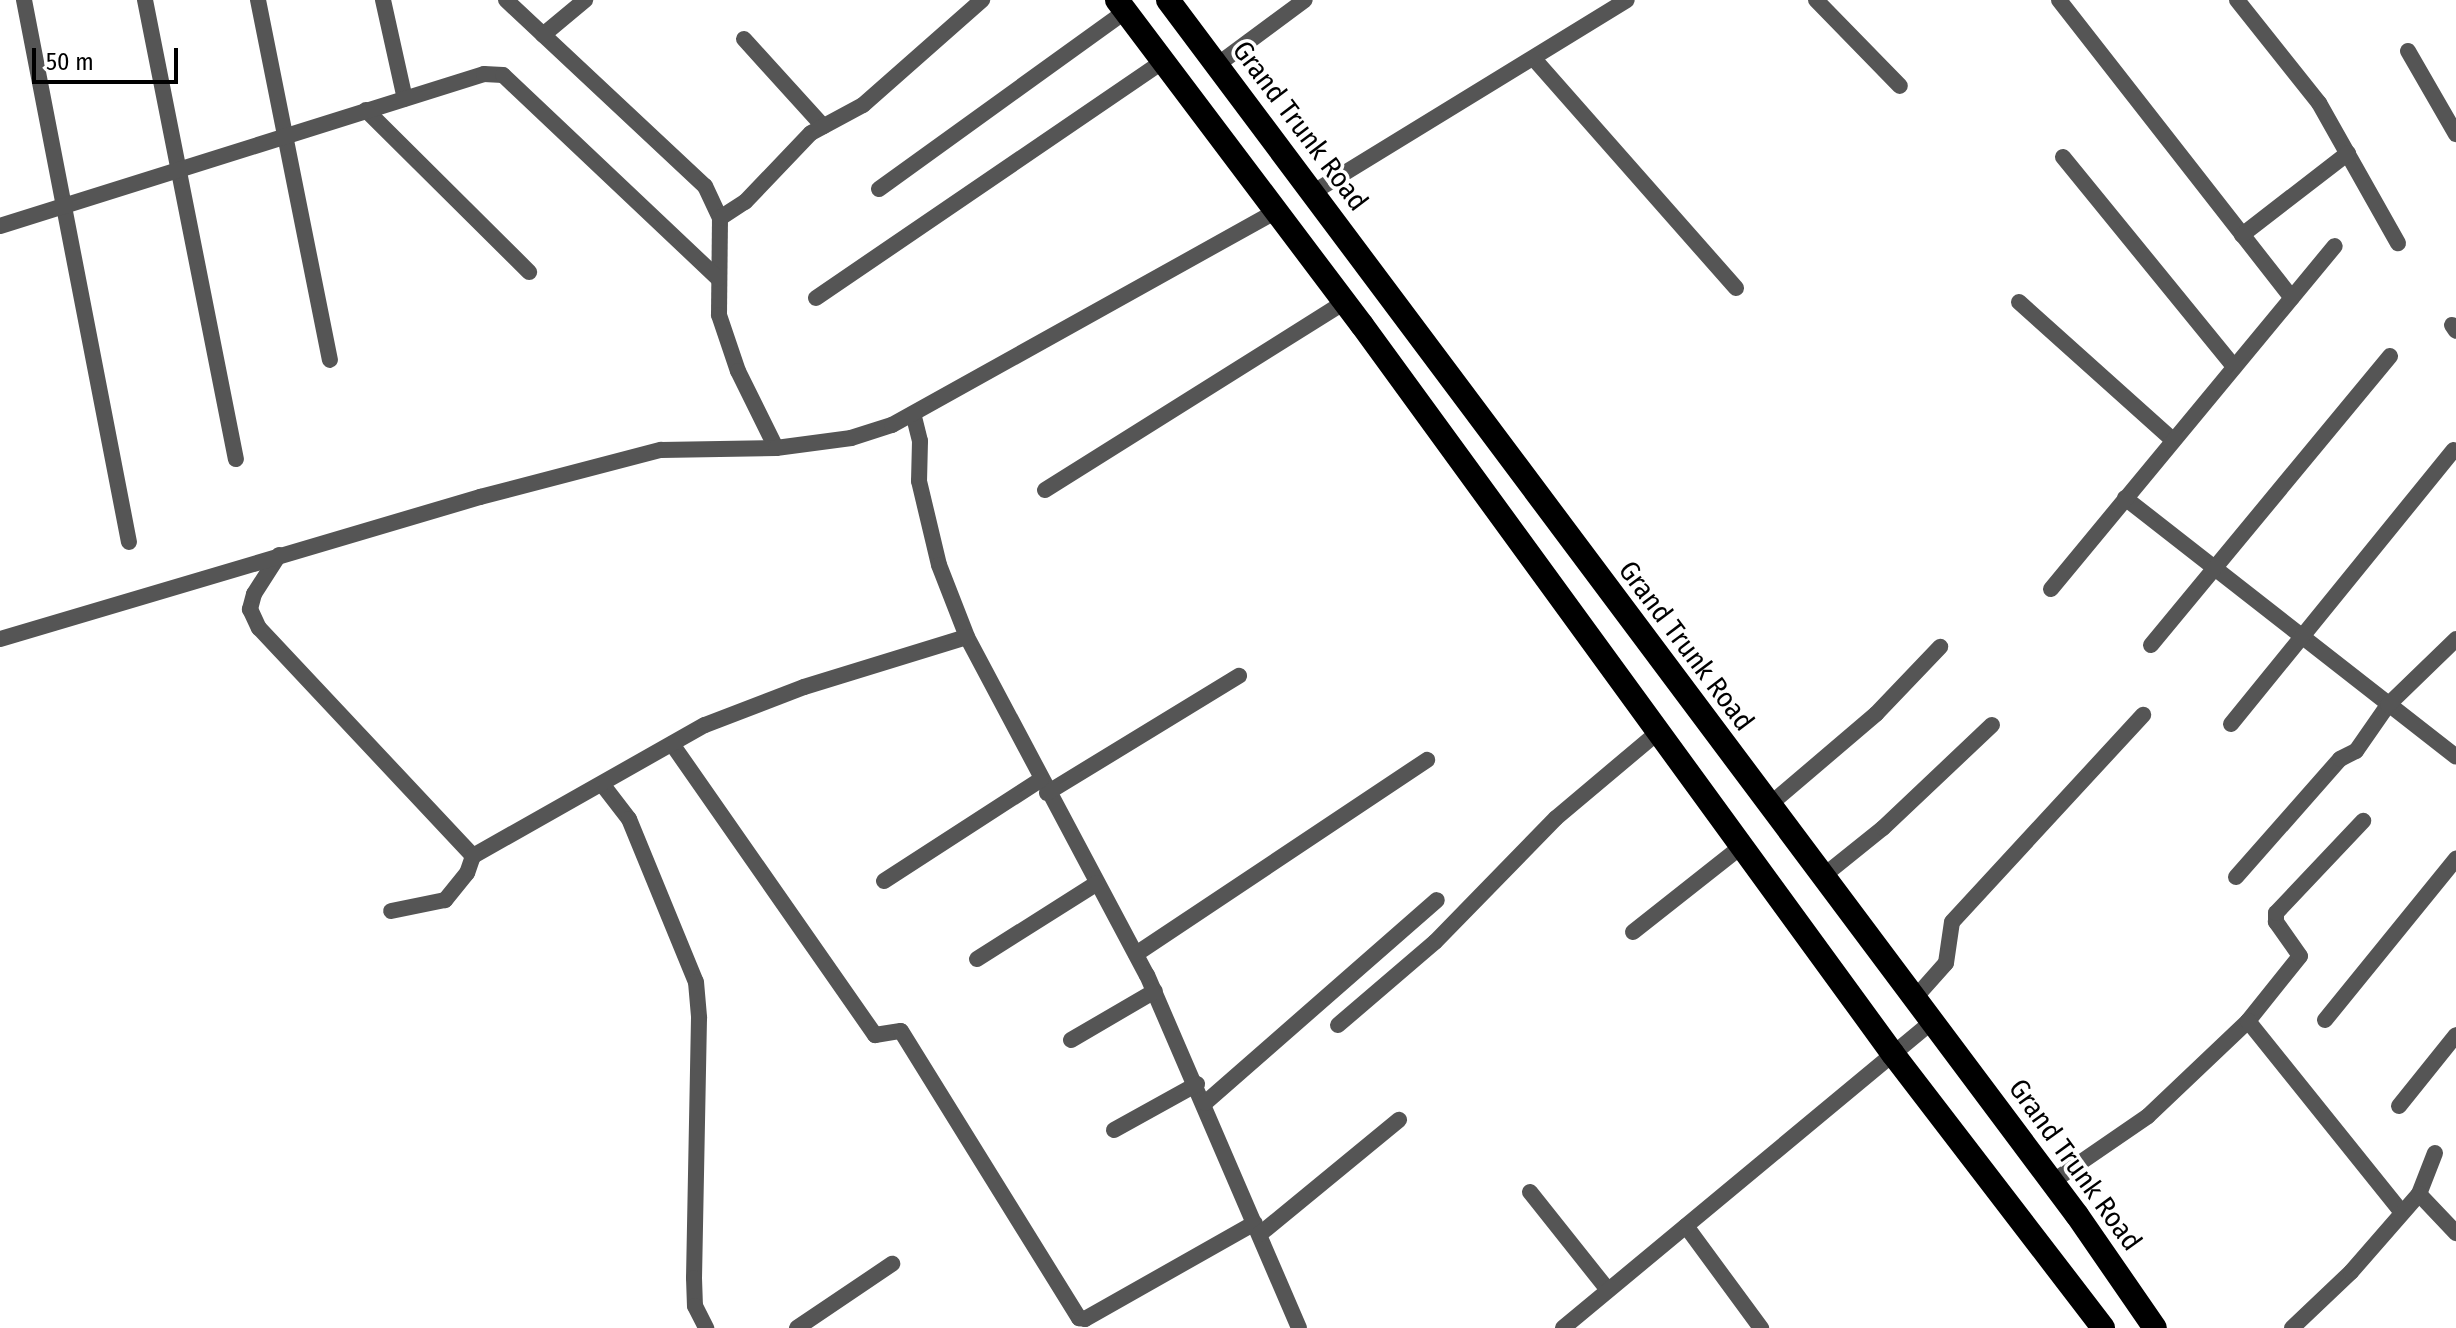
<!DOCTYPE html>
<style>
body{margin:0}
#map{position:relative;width:2456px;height:1328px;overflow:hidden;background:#fff;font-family:"Fira Sans Condensed",sans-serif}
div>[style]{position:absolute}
.street>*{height:16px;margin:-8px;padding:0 8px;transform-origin:8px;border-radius:8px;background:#555}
.highway>*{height:24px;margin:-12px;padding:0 12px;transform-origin:12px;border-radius:12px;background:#000}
span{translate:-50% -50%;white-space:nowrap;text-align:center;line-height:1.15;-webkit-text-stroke:7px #fff;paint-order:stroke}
.street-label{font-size:28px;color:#000}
.scale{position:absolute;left:32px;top:48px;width:146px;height:36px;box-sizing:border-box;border:4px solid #000;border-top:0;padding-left:10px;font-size:24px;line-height:28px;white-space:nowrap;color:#000;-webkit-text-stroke:6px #fff;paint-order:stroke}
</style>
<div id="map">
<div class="street">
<i style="left:24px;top:0;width:552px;rotate:79.04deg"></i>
<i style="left:145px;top:0;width:468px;rotate:78.8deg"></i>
<i style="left:258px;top:0;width:367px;rotate:78.7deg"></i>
<i style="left:383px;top:0;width:101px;rotate:77.5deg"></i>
<i style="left:506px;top:0;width:272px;rotate:43.1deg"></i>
<i style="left:705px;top:186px;width:35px;rotate:65deg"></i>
<i style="left:720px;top:218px;width:97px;rotate:90.6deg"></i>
<i style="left:719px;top:315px;width:59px;rotate:71.3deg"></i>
<i style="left:738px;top:371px;width:86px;rotate:63.7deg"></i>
<i style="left:1816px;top:0;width:120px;rotate:45.7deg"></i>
<i style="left:2059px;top:0;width:378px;rotate:52deg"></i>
<i style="left:2237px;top:0;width:132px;rotate:51.5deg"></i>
<i style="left:2319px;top:103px;width:161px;rotate:60.6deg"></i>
<i style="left:543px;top:35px;width:55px;rotate:-39.8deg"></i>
<i style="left:744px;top:39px;width:118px;rotate:47.8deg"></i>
<i style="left:2408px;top:51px;width:96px;rotate:60deg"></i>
<i style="left:1535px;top:60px;width:304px;rotate:48.6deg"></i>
<i style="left:1217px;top:65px;width:109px;rotate:-36.5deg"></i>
<i style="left:366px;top:110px;width:230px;rotate:44.8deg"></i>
<i style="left:2063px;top:157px;width:271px;rotate:50.8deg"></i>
<i style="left:879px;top:189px;width:304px;rotate:-35.8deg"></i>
<i style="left:1312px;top:193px;width:369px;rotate:-31.5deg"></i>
<i style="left:720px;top:218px;width:30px;rotate:-33deg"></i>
<i style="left:745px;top:202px;width:95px;rotate:-46.3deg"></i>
<i style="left:811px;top:133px;width:59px;rotate:-28.3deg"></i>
<i style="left:863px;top:105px;width:159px;rotate:-41.4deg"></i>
<i style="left:0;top:226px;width:507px;rotate:-17.43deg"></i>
<i style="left:484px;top:74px;width:19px;rotate:3deg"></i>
<i style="left:503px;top:75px;width:296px;rotate:43.4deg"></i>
<i style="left:2242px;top:235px;width:134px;rotate:-37.7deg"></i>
<i style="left:816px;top:298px;width:420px;rotate:-34.3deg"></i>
<i style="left:2019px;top:302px;width:207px;rotate:41.9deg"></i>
<i style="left:2452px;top:325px;width:7px;rotate:56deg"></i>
<i style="left:914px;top:417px;width:25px;rotate:76deg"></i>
<i style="left:920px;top:441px;width:40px;rotate:91.4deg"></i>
<i style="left:919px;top:481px;width:86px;rotate:76.6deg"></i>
<i style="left:939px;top:565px;width:77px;rotate:68.7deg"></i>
<i style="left:967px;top:637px;width:383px;rotate:62deg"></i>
<i style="left:1147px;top:975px;width:384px;rotate:66.7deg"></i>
<i style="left:1045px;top:490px;width:354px;rotate:-32.1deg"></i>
<i style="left:2125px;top:498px;width:420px;rotate:38deg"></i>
<i style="left:279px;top:555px;width:46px;rotate:122.7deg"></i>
<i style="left:254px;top:594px;width:16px;rotate:105deg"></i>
<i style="left:250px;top:609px;width:21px;rotate:65deg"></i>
<i style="left:259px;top:628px;width:313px;rotate:46.8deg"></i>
<i style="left:473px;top:856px;width:18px;rotate:109deg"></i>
<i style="left:467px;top:873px;width:35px;rotate:129deg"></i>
<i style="left:445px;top:900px;width:55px;rotate:168.5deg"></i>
<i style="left:2051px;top:589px;width:445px;rotate:-50.4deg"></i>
<i style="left:0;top:639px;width:501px;rotate:-16.48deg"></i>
<i style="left:480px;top:497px;width:187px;rotate:-14.6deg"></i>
<i style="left:661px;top:450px;width:115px;rotate:-1deg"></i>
<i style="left:776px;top:448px;width:76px;rotate:-7.6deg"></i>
<i style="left:851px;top:438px;width:43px;rotate:-17.6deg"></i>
<i style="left:892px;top:425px;width:440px;rotate:-29.1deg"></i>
<i style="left:2151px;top:645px;width:375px;rotate:-50.4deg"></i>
<i style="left:2231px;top:724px;width:353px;rotate:-50.9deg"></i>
<i style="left:672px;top:744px;width:355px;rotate:55.1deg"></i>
<i style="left:875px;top:1035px;width:26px;rotate:-9deg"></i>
<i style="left:901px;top:1031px;width:338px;rotate:58.2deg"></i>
<i style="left:1079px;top:1318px;width:6px;rotate:9deg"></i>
<i style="left:1085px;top:1319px;width:195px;rotate:-29.5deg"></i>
<i style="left:602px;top:784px;width:44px;rotate:52.4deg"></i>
<i style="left:629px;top:819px;width:176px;rotate:67.7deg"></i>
<i style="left:696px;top:982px;width:36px;rotate:85deg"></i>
<i style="left:699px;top:1018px;width:260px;rotate:91.1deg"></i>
<i style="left:694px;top:1278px;width:28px;rotate:88deg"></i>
<i style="left:695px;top:1306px;width:25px;rotate:63deg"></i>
<i style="left:1047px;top:793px;width:225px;rotate:-31.4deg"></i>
<i style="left:1768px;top:806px;width:142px;rotate:-40.4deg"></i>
<i style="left:1876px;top:714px;width:93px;rotate:-46.3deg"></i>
<i style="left:473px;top:856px;width:266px;rotate:-29.5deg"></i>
<i style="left:705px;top:725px;width:106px;rotate:-21deg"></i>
<i style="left:804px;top:687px;width:170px;rotate:-17.1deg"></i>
<i style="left:1822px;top:877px;width:78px;rotate:-38.8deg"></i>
<i style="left:1883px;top:828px;width:150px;rotate:-43.4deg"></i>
<i style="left:2236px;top:877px;width:157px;rotate:-48.6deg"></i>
<i style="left:2340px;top:759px;width:18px;rotate:-27deg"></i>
<i style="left:2356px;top:751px;width:56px;rotate:-55.2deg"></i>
<i style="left:2388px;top:705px;width:95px;rotate:-44.1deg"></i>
<i style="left:884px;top:881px;width:186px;rotate:-32.9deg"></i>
<i style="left:1633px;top:932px;width:139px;rotate:-38.3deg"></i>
<i style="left:1136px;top:954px;width:350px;rotate:-33.7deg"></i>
<i style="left:977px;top:959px;width:142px;rotate:-32.3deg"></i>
<i style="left:1914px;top:999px;width:48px;rotate:-48.4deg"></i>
<i style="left:1946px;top:963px;width:41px;rotate:-81.7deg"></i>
<i style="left:1952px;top:922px;width:282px;rotate:-47.3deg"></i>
<i style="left:2325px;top:1020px;width:208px;rotate:-50.9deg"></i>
<i style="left:2248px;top:1021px;width:83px;rotate:-51.3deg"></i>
<i style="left:2300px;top:956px;width:42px;rotate:-125.2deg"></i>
<i style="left:2276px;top:922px;width:9px;rotate:-90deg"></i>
<i style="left:2276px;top:913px;width:127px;rotate:-46.6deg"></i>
<i style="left:1338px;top:1025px;width:128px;rotate:-40.6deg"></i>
<i style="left:1435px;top:942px;width:173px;rotate:-45.7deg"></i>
<i style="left:1556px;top:818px;width:133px;rotate:-40.1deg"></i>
<i style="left:1071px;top:1040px;width:97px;rotate:-30.3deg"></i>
<i style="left:1205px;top:1103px;width:308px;rotate:-41.2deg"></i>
<i style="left:2399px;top:1106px;width:91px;rotate:-51.2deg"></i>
<i style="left:1114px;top:1130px;width:95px;rotate:-29deg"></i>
<i style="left:2052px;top:1182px;width:116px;rotate:-34.5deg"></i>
<i style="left:2148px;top:1116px;width:138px;rotate:-43.5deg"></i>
<i style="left:2248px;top:1021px;width:244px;rotate:51.2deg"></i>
<i style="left:1530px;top:1192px;width:125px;rotate:51.5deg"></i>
<i style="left:2419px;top:1194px;width:44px;rotate:-68.7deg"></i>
<i style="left:1686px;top:1226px;width:127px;rotate:53.7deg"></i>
<i style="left:1260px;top:1234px;width:180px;rotate:-39.4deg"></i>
<i style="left:797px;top:1328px;width:115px;rotate:-34deg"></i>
<i style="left:1563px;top:1328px;width:479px;rotate:-39.7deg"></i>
<i style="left:2292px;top:1328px;width:81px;rotate:-43.5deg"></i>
<i style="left:2351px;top:1272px;width:103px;rotate:-48.9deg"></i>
<i style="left:2419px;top:1194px;width:54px;rotate:46.5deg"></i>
</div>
<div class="highway">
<i style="left:1117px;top:0;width:407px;rotate:53deg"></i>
<i style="left:1362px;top:325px;width:902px;rotate:53.93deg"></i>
<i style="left:1893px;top:1054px;width:345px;rotate:52.5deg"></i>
<i style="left:1168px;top:0;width:1517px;rotate:53.2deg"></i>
<i style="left:2077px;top:1215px;width:137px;rotate:55.4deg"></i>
</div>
<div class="street-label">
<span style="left:1300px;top:126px;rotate:53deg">Grand Trunk Road</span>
<span style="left:1686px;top:646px;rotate:53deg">Grand Trunk Road</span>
<span style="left:2075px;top:1165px;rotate:54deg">Grand Trunk Road</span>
</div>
<div class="scale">50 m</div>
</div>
